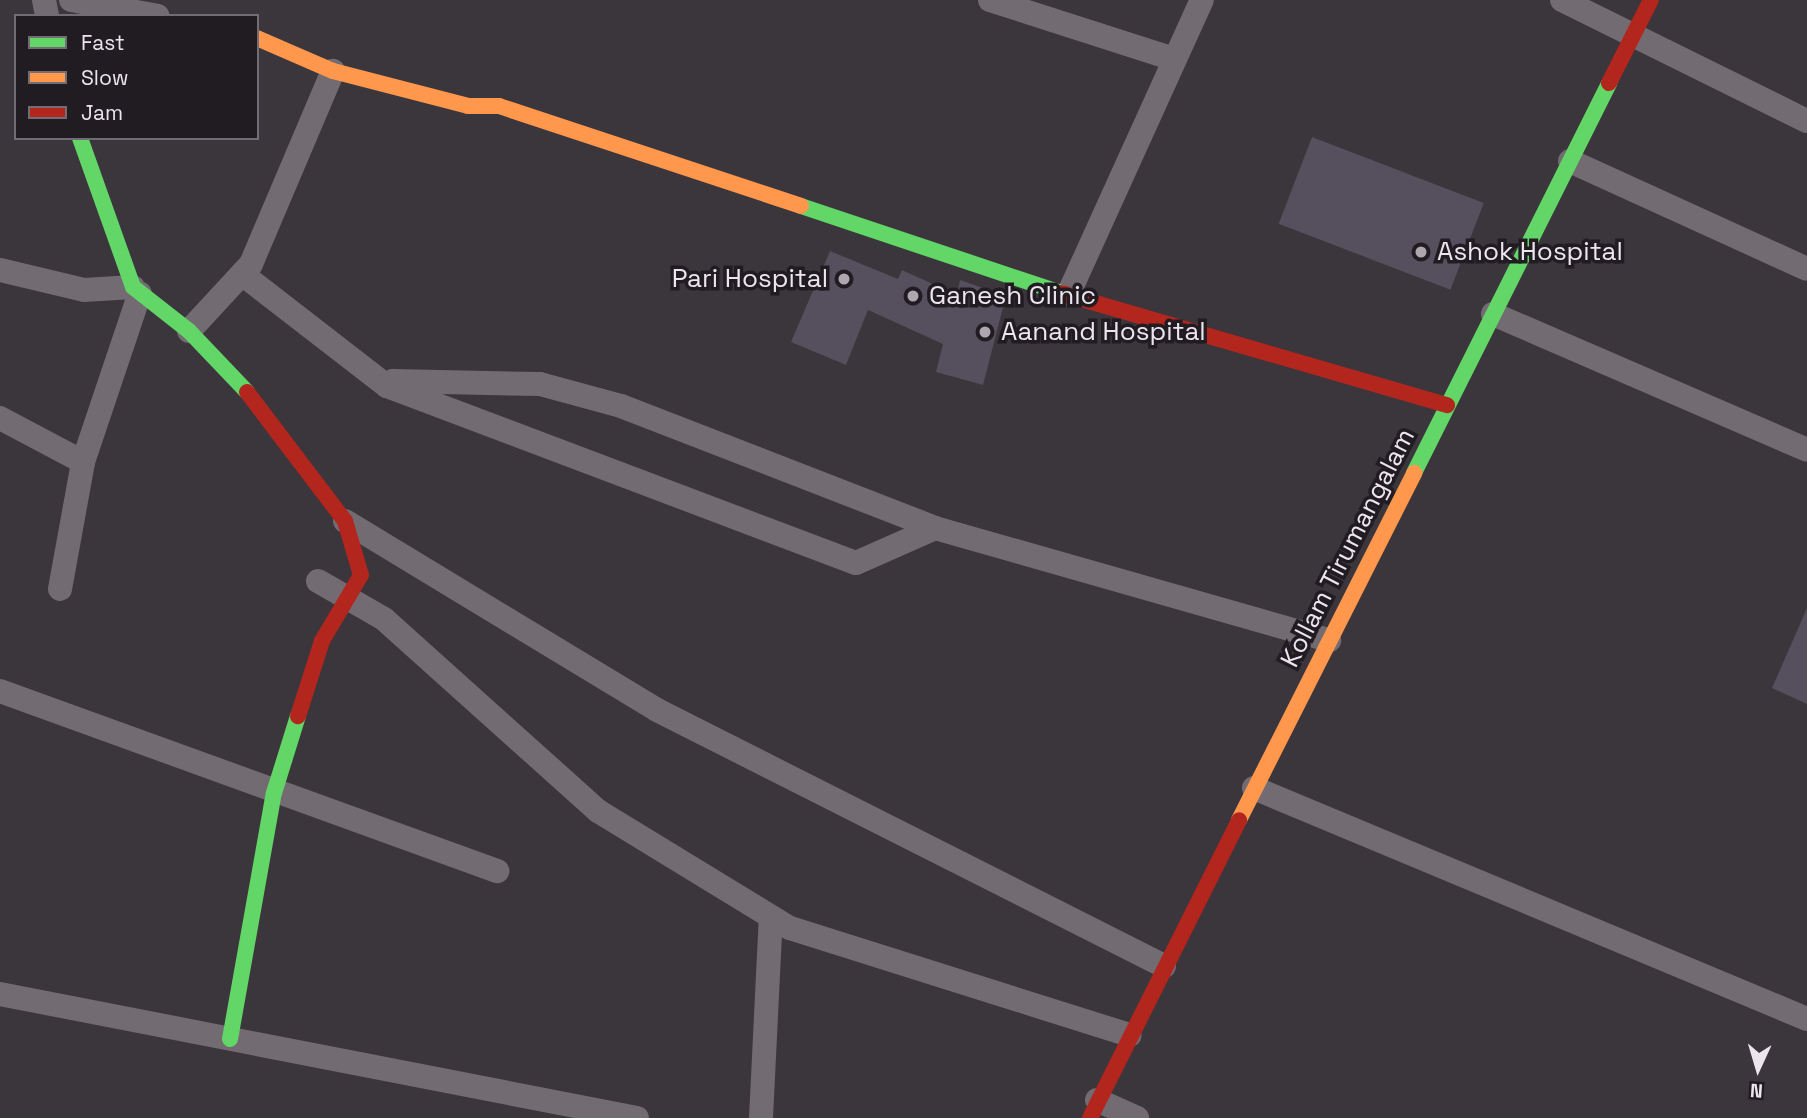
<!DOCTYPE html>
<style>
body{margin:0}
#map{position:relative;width:1807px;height:1118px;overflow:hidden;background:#3b353c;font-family:"Space Grotesk",sans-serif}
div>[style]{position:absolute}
.building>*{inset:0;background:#554f5e;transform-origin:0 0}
.street>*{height:24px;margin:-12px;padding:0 12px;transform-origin:12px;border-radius:12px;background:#726b71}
.fast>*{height:16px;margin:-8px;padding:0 8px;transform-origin:8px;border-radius:8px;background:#63d668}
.slow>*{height:16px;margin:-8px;padding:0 8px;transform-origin:8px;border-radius:8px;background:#ff974d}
.jam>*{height:16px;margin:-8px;padding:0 8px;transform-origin:8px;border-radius:8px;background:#b3261e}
.dots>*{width:19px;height:19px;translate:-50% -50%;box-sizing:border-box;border:4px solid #201c22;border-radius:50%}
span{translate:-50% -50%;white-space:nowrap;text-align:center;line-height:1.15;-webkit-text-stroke:7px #201c22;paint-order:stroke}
.poi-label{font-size:26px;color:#ece5ee}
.left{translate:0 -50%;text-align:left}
.right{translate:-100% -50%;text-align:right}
.street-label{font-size:26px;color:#ece5ee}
.legend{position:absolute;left:14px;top:14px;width:245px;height:126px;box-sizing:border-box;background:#201c22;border:2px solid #726c74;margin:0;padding:9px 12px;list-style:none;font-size:21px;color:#ece5ee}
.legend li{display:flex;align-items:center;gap:14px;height:35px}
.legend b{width:35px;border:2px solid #726c74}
.north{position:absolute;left:1723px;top:1034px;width:70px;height:70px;-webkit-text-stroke:5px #201c22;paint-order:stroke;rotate:184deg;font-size:19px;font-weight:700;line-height:28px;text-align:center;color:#ece5ee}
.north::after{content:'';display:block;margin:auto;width:24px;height:32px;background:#ece5ee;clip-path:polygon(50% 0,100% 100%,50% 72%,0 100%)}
</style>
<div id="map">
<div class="building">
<i style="left:1312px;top:137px;width:184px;height:93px;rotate:21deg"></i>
<i style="clip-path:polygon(830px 251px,898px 279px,902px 270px,957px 295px,960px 280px,1006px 296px,983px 385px,936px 372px,943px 344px,868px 310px,846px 365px,791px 342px)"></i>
<i style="clip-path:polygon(1807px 608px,1807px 704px,1772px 688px)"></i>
</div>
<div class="street">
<i style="left:44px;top:0;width:16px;rotate:79deg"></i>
<i style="left:71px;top:0;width:88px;rotate:10.4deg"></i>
<i style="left:990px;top:0;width:193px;rotate:17.8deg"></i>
<i style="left:1562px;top:0;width:273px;rotate:26.3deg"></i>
<i style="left:1570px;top:161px;width:260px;rotate:24.5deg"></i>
<i style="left:0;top:270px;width:86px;rotate:13.4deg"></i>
<i style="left:84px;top:290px;width:49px;rotate:-3.5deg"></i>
<i style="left:242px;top:274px;width:183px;rotate:37.7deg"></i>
<i style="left:387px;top:386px;width:501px;rotate:20.68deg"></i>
<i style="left:856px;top:563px;width:86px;rotate:-23.9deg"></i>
<i style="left:1068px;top:295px;width:324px;rotate:-65.6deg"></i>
<i style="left:1493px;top:314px;width:342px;rotate:23.4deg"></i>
<i style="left:189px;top:331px;width:91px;rotate:-47.2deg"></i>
<i style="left:251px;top:264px;width:210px;rotate:-67deg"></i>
<i style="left:387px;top:386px;width:8px;rotate:-40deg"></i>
<i style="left:393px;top:381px;width:147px;rotate:1.2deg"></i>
<i style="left:540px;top:384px;width:84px;rotate:15.2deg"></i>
<i style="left:621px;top:406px;width:337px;rotate:21.2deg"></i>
<i style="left:935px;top:528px;width:410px;rotate:15.9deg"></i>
<i style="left:0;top:418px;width:94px;rotate:27.9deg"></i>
<i style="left:83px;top:462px;width:178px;rotate:-71.4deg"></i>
<i style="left:345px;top:521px;width:365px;rotate:31.2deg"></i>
<i style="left:657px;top:710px;width:568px;rotate:26.79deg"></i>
<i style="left:318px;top:581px;width:76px;rotate:29.9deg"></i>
<i style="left:384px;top:619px;width:288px;rotate:41.9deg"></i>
<i style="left:598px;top:811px;width:225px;rotate:31.4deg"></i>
<i style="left:790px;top:928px;width:356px;rotate:17.5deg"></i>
<i style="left:60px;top:589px;width:129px;rotate:-79.7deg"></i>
<i style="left:0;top:691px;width:529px;rotate:19.91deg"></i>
<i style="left:1254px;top:788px;width:599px;rotate:22.67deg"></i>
<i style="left:0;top:994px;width:649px;rotate:11.02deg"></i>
<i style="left:1097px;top:1100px;width:44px;rotate:24.2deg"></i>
<i style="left:761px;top:1118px;width:201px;rotate:-87.2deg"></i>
</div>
<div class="fast">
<i style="left:80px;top:138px;width:158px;rotate:70.4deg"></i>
<i style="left:133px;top:287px;width:71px;rotate:38.2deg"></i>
<i style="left:189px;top:331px;width:84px;rotate:46.4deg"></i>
<i style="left:801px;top:206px;width:274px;rotate:18.5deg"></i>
<i style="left:1414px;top:473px;width:436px;rotate:-63.4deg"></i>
<i style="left:230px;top:1039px;width:250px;rotate:-79.9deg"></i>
<i style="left:274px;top:793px;width:81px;rotate:-72.7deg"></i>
</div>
<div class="slow">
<i style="left:257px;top:38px;width:83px;rotate:23.5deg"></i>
<i style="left:333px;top:71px;width:139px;rotate:14.5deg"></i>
<i style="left:468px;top:106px;width:31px"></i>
<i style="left:499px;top:106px;width:318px;rotate:18.3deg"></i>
<i style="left:1239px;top:820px;width:389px;rotate:-63.2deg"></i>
</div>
<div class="jam">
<i style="left:1609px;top:83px;width:93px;rotate:-63.2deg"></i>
<i style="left:1061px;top:293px;width:402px;rotate:16.2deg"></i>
<i style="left:247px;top:392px;width:162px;rotate:52.8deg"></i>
<i style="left:345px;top:521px;width:56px;rotate:73.5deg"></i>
<i style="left:361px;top:575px;width:77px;rotate:120.6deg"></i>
<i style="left:322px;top:641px;width:79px;rotate:107.7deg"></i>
<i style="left:1090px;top:1118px;width:333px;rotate:-63.4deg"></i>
</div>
<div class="dots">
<i style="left:1421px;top:252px;background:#aea7b0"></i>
<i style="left:844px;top:279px;background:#aea7b0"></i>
<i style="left:913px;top:296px;background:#aea7b0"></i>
<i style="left:985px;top:332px;background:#aea7b0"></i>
</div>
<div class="poi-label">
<span class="left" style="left:1437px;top:252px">Ashok Hospital</span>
<span class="right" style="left:828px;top:279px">Pari Hospital</span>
<span class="left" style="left:929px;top:296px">Ganesh Clinic</span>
<span class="left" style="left:1001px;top:332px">Aanand Hospital</span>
</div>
<div class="street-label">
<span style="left:1348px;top:548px;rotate:-63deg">Kollam Tirumangalam</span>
</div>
<ul class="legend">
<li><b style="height:9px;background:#63d668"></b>Fast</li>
<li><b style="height:9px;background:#ff974d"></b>Slow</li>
<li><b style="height:9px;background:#b3261e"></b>Jam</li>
</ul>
<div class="north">N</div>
</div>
